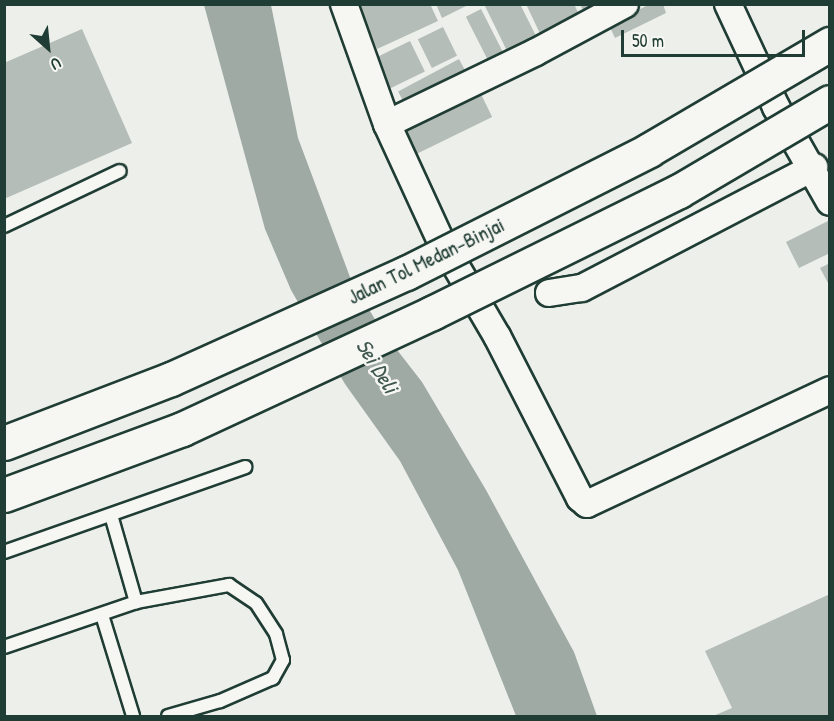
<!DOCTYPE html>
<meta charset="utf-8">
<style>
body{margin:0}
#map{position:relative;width:834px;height:721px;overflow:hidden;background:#edefea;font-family:"Patrick Hand",sans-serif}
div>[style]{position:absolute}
.water>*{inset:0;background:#9faaa4}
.building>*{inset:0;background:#b4bdb8;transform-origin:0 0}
.roads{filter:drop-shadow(2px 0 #1f3d34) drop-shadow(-2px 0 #1f3d34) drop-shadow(0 2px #1f3d34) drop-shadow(0 -2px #1f3d34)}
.service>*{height:12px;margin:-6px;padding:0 6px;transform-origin:6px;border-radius:6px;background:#f6f6f2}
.minor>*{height:26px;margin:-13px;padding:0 13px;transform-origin:13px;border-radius:13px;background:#f6f6f2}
.bridges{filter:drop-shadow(2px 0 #1f3d34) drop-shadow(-2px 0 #1f3d34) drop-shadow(0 2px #1f3d34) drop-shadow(0 -2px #1f3d34)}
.motorway-bridge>*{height:33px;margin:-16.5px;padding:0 16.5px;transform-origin:16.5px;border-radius:16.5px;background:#f6f6f2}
span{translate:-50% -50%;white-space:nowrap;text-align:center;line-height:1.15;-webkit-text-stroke:5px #f6f6f2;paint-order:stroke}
.street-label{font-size:21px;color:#1f3d34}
.water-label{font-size:22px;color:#3f5850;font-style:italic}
.frame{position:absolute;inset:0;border:6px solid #1f3d34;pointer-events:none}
.north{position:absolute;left:18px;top:18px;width:60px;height:60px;-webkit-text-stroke:4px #f6f6f2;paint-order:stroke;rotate:153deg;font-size:16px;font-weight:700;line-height:24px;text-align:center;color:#1f3d34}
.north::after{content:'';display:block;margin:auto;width:21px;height:27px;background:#1f3d34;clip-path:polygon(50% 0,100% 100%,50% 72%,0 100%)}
.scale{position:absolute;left:621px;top:30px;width:184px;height:27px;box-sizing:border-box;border:3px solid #1f3d34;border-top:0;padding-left:8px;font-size:18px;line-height:21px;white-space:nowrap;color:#1f3d34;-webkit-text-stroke:4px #f6f6f2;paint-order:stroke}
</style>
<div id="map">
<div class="water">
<i style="clip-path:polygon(204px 5px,271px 5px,298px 138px,350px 277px,380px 328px,422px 382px,486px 490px,574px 652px,597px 716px,516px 716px,458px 570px,400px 461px,345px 384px,291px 290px,265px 229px)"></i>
</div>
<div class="building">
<i style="clip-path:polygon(359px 4px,430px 4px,438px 21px,377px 49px)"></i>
<i style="clip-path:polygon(436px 4px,470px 4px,442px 18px)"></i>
<i style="clip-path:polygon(484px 4px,520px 4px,538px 40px,509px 55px)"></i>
<i style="clip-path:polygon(526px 4px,574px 4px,582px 21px,543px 40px)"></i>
<i style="clip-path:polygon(580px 4px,603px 4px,585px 14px)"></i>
<i style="clip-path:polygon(650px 4px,663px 4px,666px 13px,615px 38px,609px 25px)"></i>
<i style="left:481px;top:9px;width:51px;height:17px;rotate:63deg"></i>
<i style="left:443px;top:27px;width:32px;height:28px;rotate:64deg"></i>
<i style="clip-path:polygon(82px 29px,132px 143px,4px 199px,4px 63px)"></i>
<i style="left:410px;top:41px;width:34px;height:40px;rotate:64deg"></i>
<i style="left:459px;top:59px;width:17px;height:69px;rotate:62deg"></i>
<i style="left:479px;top:90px;width:30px;height:86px;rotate:64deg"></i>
<i style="clip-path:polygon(830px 220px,830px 253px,799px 268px,786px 242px)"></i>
<i style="clip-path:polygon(830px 263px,830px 282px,828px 283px,820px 268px)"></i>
<i style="clip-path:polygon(830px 594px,830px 716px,713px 716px,732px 708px,705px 651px)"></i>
</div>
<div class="roads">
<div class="service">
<i style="left:4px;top:226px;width:128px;rotate:-25.4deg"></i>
<i style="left:111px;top:515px;width:91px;rotate:74deg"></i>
<i style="left:4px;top:552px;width:256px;rotate:-19.4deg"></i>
<i style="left:102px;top:615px;width:106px;rotate:72.9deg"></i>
<i style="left:4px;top:647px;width:139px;rotate:-18.8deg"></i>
<i style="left:136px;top:602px;width:95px;rotate:-10.4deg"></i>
<i style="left:229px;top:585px;width:32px;rotate:34deg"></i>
<i style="left:256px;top:603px;width:37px;rotate:57deg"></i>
<i style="left:276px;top:634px;width:27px;rotate:75deg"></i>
<i style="left:283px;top:660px;width:21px;rotate:119deg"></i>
<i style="left:273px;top:678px;width:58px;rotate:156.5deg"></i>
<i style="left:220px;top:701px;width:54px;rotate:163.9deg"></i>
</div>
<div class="minor">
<i style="left:344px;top:4px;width:127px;rotate:70.3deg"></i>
<i style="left:387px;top:124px;width:127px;rotate:65.3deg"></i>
<i style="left:440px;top:239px;width:113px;rotate:59.6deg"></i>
<i style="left:497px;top:336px;width:182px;rotate:62.9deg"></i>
<i style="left:580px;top:498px;width:9px;rotate:41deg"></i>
<i style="left:587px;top:504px;width:268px;rotate:-25.1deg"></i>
<i style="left:728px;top:4px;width:114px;rotate:65deg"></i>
<i style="left:776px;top:107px;width:109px;rotate:60.4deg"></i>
<i style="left:387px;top:124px;width:165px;rotate:-25.8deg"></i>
<i style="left:536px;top:52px;width:101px;rotate:-28.3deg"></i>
<i style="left:549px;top:293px;width:33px;rotate:-9deg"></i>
<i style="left:582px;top:288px;width:262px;rotate:-27.5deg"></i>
</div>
</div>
<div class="bridges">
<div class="motorway-bridge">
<i style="left:4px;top:443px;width:179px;rotate:-21deg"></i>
<i style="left:171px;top:379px;width:258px;rotate:-24.3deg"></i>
<i style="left:406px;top:273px;width:272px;rotate:-26.8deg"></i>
<i style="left:649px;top:150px;width:210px;rotate:-30.4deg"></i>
<i style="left:4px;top:495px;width:190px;rotate:-20.3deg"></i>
<i style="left:182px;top:429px;width:276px;rotate:-24.9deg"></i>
<i style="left:432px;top:313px;width:275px;rotate:-26.3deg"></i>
<i style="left:679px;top:191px;width:175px;rotate:-30.5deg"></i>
</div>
</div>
<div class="street-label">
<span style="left:426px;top:261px;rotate:-26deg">Jalan Tol Medan–Binjai</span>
</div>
<div class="water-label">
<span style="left:377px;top:366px;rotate:58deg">Sei Deli</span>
</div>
<div class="frame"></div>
<div class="north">U</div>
<div class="scale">50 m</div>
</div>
